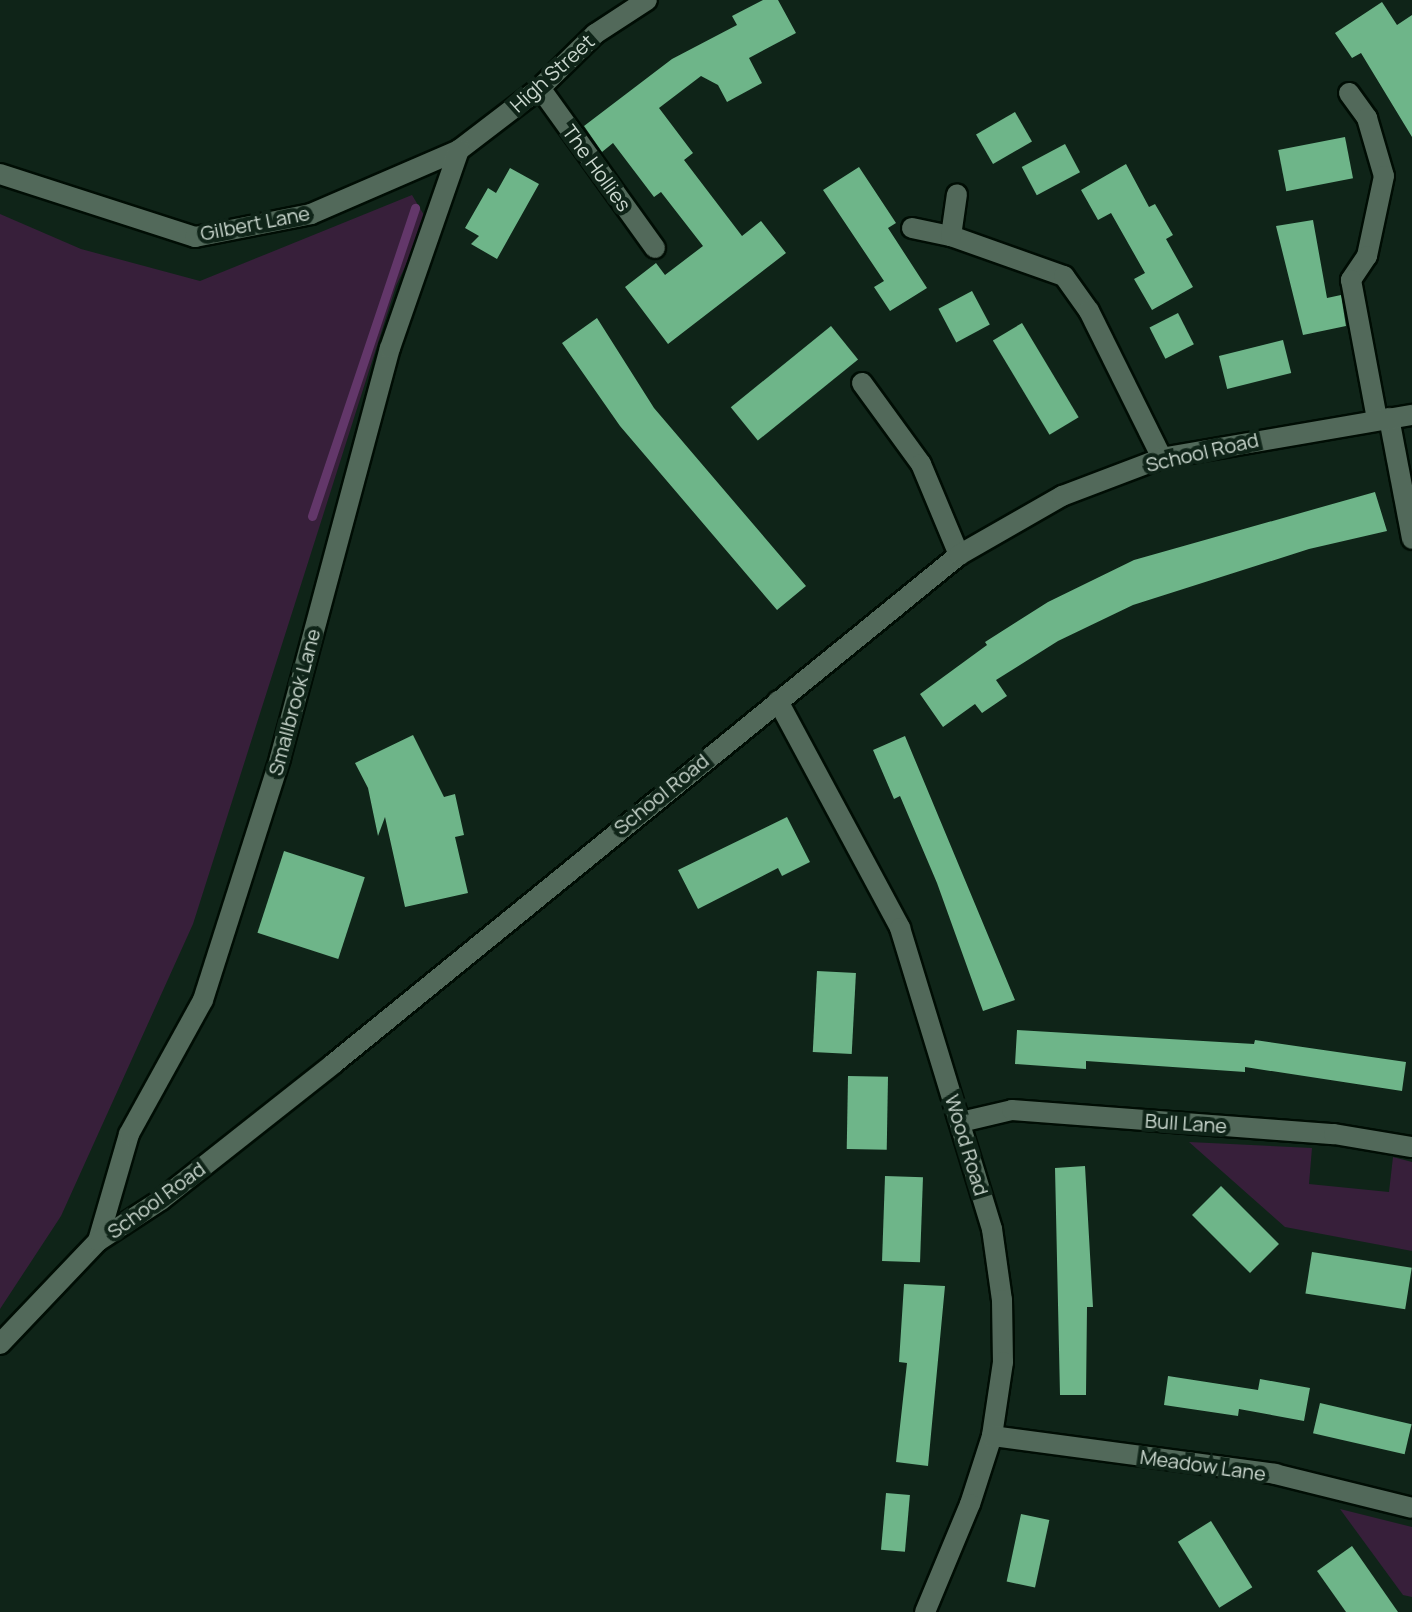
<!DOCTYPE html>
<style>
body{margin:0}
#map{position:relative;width:1412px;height:1612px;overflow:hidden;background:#0f2418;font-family:Manrope,sans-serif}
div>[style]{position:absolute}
.green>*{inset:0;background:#371f3a}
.stream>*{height:9px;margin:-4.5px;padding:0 4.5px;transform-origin:4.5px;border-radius:4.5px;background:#63376a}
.building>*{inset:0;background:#6eb589;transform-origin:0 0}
.roads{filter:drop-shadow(2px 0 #000d04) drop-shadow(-2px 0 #000d04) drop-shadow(0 2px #000d04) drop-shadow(0 -2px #000d04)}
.minor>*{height:20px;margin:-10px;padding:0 10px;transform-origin:10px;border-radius:10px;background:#52695a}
span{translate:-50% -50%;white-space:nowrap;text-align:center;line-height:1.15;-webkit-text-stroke:8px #0f2418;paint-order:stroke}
.street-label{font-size:20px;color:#cbd8cf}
</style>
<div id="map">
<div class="green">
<i style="clip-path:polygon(412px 195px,427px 220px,396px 286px,193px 924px,61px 1216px,0 1309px,0 214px,81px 249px,200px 281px)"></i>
<i style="clip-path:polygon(1189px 1142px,1312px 1148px,1309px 1184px,1389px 1192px,1393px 1157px,1412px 1162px,1412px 1251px,1285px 1227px)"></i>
<i style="clip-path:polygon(1340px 1509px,1412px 1527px,1412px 1597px,1403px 1595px)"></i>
</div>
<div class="stream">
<i style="left:312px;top:516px;width:325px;rotate:-71.5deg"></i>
</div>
<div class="building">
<i style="clip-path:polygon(763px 0,778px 0,796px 33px,749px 58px,762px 83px,727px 102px,718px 85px,701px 76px,659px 108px,693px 153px,684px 160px,742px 236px,761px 221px,786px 253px,668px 344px,625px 287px,656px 263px,665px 275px,703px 246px,661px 192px,654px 197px,613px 143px,602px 152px,584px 126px,672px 59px,737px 25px,732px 16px)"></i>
<i style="clip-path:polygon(1382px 2px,1397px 25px,1412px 15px,1412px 137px,1361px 53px,1352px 58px,1335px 33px)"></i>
<i style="left:1015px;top:112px;width:34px;height:45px;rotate:60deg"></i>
<i style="left:1345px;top:137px;width:42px;height:68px;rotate:79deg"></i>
<i style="left:1065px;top:144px;width:32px;height:49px;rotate:62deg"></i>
<i style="clip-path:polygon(1126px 164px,1149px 207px,1155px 204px,1173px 235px,1166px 239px,1193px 287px,1152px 310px,1134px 279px,1145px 273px,1111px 213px,1098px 220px,1081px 190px)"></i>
<i style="clip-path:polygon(859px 167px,896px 223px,888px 228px,927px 288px,890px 311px,874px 287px,884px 281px,823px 190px)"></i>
<i style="clip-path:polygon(510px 168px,539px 184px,497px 259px,471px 244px,479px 236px,465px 228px,488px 188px,496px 193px)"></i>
<i style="clip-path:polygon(1313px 220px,1327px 298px,1341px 295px,1346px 326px,1303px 335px,1276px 226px)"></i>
<i style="left:972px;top:291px;width:38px;height:38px;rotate:62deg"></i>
<i style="left:1178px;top:313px;width:35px;height:32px;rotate:63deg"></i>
<i style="clip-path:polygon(597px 318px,654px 408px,806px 586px,777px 610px,620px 426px,562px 343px)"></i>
<i style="left:1022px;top:323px;width:110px;height:34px;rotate:59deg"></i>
<i style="left:831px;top:326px;width:43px;height:129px;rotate:51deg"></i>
<i style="left:1283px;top:340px;width:34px;height:66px;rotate:76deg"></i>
<i style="clip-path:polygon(1375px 492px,1387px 531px,1309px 549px,1133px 605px,1058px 641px,996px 680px,1007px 696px,982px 713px,975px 704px,943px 727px,920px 694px,987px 645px,985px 642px,1048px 602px,1134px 560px)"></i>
<i style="clip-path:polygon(413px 735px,444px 797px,455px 794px,464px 835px,455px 837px,468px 893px,405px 907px,385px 817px,378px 836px,368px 788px,355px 763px)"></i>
<i style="clip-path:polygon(905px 736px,1015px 1000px,983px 1011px,937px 883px,900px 796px,894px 799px,873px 750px)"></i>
<i style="clip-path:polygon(787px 817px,810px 862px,782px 876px,778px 868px,698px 909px,678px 870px)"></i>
<i style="left:284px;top:851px;width:85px;height:86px;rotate:18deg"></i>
<i style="left:817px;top:971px;width:39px;height:81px;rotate:3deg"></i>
<i style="clip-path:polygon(1017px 1030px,1254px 1044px,1255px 1040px,1406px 1062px,1402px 1091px,1245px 1067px,1245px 1072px,1086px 1061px,1086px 1069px,1015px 1064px)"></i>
<i style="left:848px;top:1076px;width:40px;height:73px;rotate:1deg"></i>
<i style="clip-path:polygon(1085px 1166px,1093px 1307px,1087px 1307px,1086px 1395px,1060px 1395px,1055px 1168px)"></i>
<i style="left:885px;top:1176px;width:38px;height:85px;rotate:2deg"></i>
<i style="left:1221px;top:1186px;width:82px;height:41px;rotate:45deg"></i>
<i style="left:1312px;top:1252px;width:101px;height:42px;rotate:9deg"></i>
<i style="clip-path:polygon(904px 1284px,945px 1286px,928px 1466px,896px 1462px,907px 1363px,899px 1362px)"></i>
<i style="clip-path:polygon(1168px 1376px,1258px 1390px,1260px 1379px,1310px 1388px,1304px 1421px,1239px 1409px,1238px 1416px,1164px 1405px)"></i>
<i style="left:1320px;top:1403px;width:94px;height:31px;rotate:13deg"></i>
<i style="left:886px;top:1493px;width:24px;height:57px;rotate:5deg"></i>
<i style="left:1021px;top:1514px;width:29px;height:69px;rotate:12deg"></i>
<i style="left:1211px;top:1521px;width:78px;height:39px;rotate:58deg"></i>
<i style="clip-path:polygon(1352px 1546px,1398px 1612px,1346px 1612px,1317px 1571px)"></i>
</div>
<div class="roads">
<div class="minor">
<i style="left:540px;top:88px;width:197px;rotate:54.3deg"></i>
<i style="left:1349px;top:93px;width:31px;rotate:54deg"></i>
<i style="left:1367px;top:118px;width:60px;rotate:73.7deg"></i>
<i style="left:1384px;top:176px;width:82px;rotate:102deg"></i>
<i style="left:1367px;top:256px;width:29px;rotate:124deg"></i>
<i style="left:1351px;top:280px;width:141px;rotate:79.4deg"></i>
<i style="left:0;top:174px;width:205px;rotate:17.9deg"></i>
<i style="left:195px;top:237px;width:118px;rotate:-11.2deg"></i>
<i style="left:311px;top:214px;width:161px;rotate:-23.4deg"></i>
<i style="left:459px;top:150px;width:102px;rotate:-37.4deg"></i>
<i style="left:540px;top:88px;width:77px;rotate:-44.5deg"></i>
<i style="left:595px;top:34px;width:62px;rotate:-33.2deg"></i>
<i style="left:912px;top:228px;width:40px;rotate:12deg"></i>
<i style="left:951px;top:236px;width:120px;rotate:19.5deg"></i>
<i style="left:1064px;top:276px;width:43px;rotate:54.5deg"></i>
<i style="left:1089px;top:311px;width:164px;rotate:63.6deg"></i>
<i style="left:951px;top:236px;width:42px;rotate:-81.9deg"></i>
<i style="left:862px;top:383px;width:100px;rotate:53.9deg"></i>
<i style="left:921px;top:464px;width:99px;rotate:67.3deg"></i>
<i style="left:1389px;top:418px;width:123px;rotate:79.2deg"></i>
<i style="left:778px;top:701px;width:258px;rotate:61.7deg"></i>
<i style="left:900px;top:928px;width:315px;rotate:73deg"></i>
<i style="left:992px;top:1229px;width:72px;rotate:82deg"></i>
<i style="left:1002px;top:1300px;width:62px;rotate:89.1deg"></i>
<i style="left:1003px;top:1362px;width:75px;rotate:98.5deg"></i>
<i style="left:992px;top:1436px;width:71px;rotate:107.9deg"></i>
<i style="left:970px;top:1504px;width:117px;rotate:112.6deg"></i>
<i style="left:961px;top:1122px;width:52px;rotate:-13.2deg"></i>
<i style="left:1012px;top:1110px;width:323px;rotate:4.3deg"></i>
<i style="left:1334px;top:1134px;width:79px;rotate:9.5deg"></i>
<i style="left:98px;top:1241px;width:111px;rotate:-73.8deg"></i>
<i style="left:129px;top:1134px;width:153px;rotate:-61.1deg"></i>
<i style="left:203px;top:1000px;width:254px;rotate:-72.3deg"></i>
<i style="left:280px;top:758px;width:424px;rotate:-75deg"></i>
<i style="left:390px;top:348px;width:210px;rotate:-70.8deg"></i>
<i style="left:0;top:1344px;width:142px;rotate:-46.4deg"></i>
<i style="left:98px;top:1241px;width:75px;rotate:-33.1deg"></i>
<i style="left:161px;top:1200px;width:219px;rotate:-38.3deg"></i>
<i style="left:333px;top:1064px;width:807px;rotate:-39.11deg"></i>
<i style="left:959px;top:555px;width:119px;rotate:-29.8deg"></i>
<i style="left:1062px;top:496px;width:107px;rotate:-20.8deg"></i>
<i style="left:1162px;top:458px;width:254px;rotate:-9.8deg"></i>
<i style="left:992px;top:1436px;width:286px;rotate:7.6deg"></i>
<i style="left:1275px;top:1474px;width:141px;rotate:13.9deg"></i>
</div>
</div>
<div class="street-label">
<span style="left:552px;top:73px;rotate:-42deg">High Street</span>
<span style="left:597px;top:168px;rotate:54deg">The Hollies</span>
<span style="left:255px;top:223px;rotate:-11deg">Gilbert Lane</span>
<span style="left:1202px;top:452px;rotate:-13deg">School Road</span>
<span style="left:294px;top:702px;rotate:-75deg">Smallbrook Lane</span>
<span style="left:661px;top:794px;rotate:-39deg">School Road</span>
<span style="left:1186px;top:1123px;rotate:4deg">Bull Lane</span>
<span style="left:967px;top:1145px;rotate:73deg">Wood Road</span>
<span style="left:156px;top:1200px;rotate:-36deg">School Road</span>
<span style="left:1203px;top:1465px;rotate:8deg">Meadow Lane</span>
</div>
</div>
